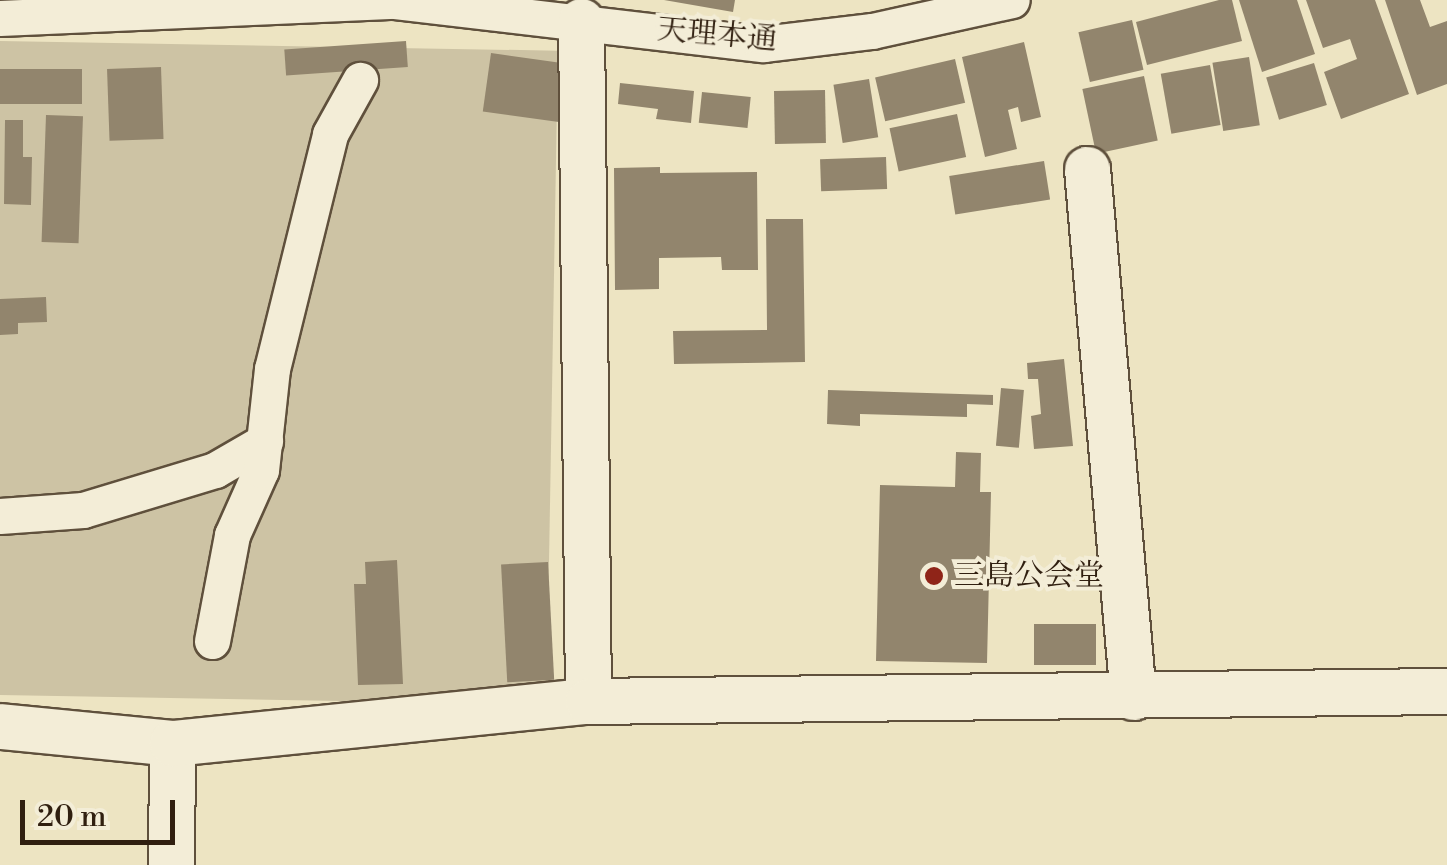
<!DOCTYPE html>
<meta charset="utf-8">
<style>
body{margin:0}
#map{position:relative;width:1447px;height:865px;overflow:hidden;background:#ede4c2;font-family:"Libre Bodoni","Noto Serif JP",serif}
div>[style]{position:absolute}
.green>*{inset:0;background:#cdc3a4;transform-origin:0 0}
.building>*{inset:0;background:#92856d;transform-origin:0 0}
.roads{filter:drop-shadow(2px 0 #5f503c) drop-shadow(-2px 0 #5f503c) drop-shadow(0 2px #5f503c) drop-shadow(0 -2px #5f503c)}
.pedestrian>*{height:35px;margin:-17.5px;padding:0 17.5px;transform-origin:17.5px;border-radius:17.5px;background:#f3edd7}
.minor>*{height:45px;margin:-22.5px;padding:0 22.5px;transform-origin:22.5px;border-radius:22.5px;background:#f3edd7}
.dots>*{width:28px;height:28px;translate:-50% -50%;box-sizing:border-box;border:5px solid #f3edd7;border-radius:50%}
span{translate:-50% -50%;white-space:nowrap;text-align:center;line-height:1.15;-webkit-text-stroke:8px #f3edd7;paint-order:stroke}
.street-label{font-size:30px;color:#301f10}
.poi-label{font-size:30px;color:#301f10}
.left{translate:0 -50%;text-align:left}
.scale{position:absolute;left:20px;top:800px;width:155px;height:45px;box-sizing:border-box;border:5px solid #301f10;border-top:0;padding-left:12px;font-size:30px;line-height:35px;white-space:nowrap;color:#301f10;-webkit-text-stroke:8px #f3edd7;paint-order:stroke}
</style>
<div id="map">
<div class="green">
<i style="left:0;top:41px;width:558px;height:654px;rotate:1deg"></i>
</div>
<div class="building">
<i style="clip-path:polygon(664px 0,735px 0,733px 12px)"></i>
<i style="clip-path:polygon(1219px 0,1232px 0,1242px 41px,1147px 65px,1136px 22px)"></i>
<i style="clip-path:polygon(1239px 0,1297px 0,1315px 54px,1262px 72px)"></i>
<i style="clip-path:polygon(1306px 0,1375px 0,1409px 94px,1341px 119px,1324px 72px,1357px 59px,1350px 39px,1323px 48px)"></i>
<i style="clip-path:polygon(1385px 0,1420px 0,1430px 27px,1447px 21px,1447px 84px,1417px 95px)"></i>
<i style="left:1132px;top:20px;width:51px;height:55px;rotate:77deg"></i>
<i style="left:406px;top:41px;width:26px;height:122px;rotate:86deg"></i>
<i style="clip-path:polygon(1024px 42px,1041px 117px,1021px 122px,1018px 107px,1008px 110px,1017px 149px,985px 157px,962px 57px)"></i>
<i style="left:491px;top:53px;width:84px;height:59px;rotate:8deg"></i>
<i style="left:1249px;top:57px;width:69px;height:37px;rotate:81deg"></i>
<i style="left:955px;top:59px;width:45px;height:82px;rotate:77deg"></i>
<i style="left:1314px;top:63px;width:44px;height:50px;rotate:73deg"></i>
<i style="left:1210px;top:65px;width:61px;height:50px;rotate:80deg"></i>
<i style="left:161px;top:67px;width:72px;height:54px;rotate:88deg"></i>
<i style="left:0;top:69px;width:82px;height:35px"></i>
<i style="left:1144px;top:76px;width:66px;height:63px;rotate:78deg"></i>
<i style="left:869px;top:79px;width:59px;height:36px;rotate:81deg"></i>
<i style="clip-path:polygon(620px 83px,694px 91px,691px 123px,656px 119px,658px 109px,618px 104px)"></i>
<i style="left:825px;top:90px;width:53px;height:51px;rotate:89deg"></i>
<i style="left:702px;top:92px;width:49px;height:31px;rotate:6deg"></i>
<i style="left:957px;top:114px;width:44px;height:69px;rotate:78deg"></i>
<i style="left:46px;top:115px;width:37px;height:127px;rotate:2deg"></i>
<i style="clip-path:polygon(5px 120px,23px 120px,23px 157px,32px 157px,31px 205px,4px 204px)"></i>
<i style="left:886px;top:157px;width:32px;height:66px;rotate:88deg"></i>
<i style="left:1044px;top:161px;width:39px;height:96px;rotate:81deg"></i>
<i style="clip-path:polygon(660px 167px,660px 173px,757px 172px,758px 270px,722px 270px,721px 257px,659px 258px,659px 289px,615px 290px,614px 168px)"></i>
<i style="clip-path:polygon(766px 219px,803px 219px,805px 362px,674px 364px,673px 331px,767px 330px)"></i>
<i style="clip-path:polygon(46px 297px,47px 322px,18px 323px,18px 334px,0 335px,0 299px)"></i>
<i style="clip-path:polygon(1064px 359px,1073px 446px,1034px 449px,1031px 416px,1041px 414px,1038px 379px,1028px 379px,1027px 363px)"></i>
<i style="left:1001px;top:388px;width:23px;height:58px;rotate:5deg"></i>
<i style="clip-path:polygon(828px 390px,993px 395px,993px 405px,967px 404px,967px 417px,860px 414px,860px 426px,827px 424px)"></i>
<i style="clip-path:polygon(956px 452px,981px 453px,980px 492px,991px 492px,987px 663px,876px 661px,880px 485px,955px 487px)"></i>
<i style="clip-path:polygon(397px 560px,403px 684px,358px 685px,354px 584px,366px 584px,365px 562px)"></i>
<i style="left:548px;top:562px;width:118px;height:47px;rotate:87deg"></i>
<i style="left:1096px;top:624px;width:41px;height:62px;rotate:90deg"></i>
</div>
<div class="roads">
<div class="pedestrian">
<i style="left:0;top:18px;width:395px;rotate:-2.5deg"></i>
<i style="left:395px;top:1px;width:371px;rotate:6.7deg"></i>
<i style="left:763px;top:44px;width:110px;rotate:-6.8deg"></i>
<i style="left:872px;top:31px;width:143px;rotate:-12.5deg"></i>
<i style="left:0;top:516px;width:83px;rotate:-4.1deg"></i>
<i style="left:83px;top:510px;width:138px;rotate:-16.9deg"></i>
<i style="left:215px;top:470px;width:58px;rotate:-30.1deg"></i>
<i style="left:212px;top:641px;width:108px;rotate:-79.3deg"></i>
<i style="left:232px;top:535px;width:71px;rotate:-66deg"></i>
<i style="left:261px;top:470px;width:102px;rotate:-83.8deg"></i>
<i style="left:272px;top:369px;width:242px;rotate:-76.1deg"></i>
<i style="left:330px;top:134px;width:62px;rotate:-60.9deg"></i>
</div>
<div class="minor">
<i style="left:581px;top:21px;width:680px;rotate:89.41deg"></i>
<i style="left:1087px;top:169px;width:530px;rotate:85.02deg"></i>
<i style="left:0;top:726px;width:173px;rotate:5.6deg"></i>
<i style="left:171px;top:865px;width:122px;rotate:-89.5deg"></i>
<i style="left:172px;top:743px;width:418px;rotate:-5.8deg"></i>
<i style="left:588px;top:701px;width:859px;rotate:-0.67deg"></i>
</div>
</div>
<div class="dots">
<i style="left:934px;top:576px;background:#8f2418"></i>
</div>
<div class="street-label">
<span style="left:717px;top:35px;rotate:5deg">天理本通</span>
</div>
<div class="poi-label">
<span class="left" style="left:954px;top:576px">三島公会堂</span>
</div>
<div class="scale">20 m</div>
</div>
